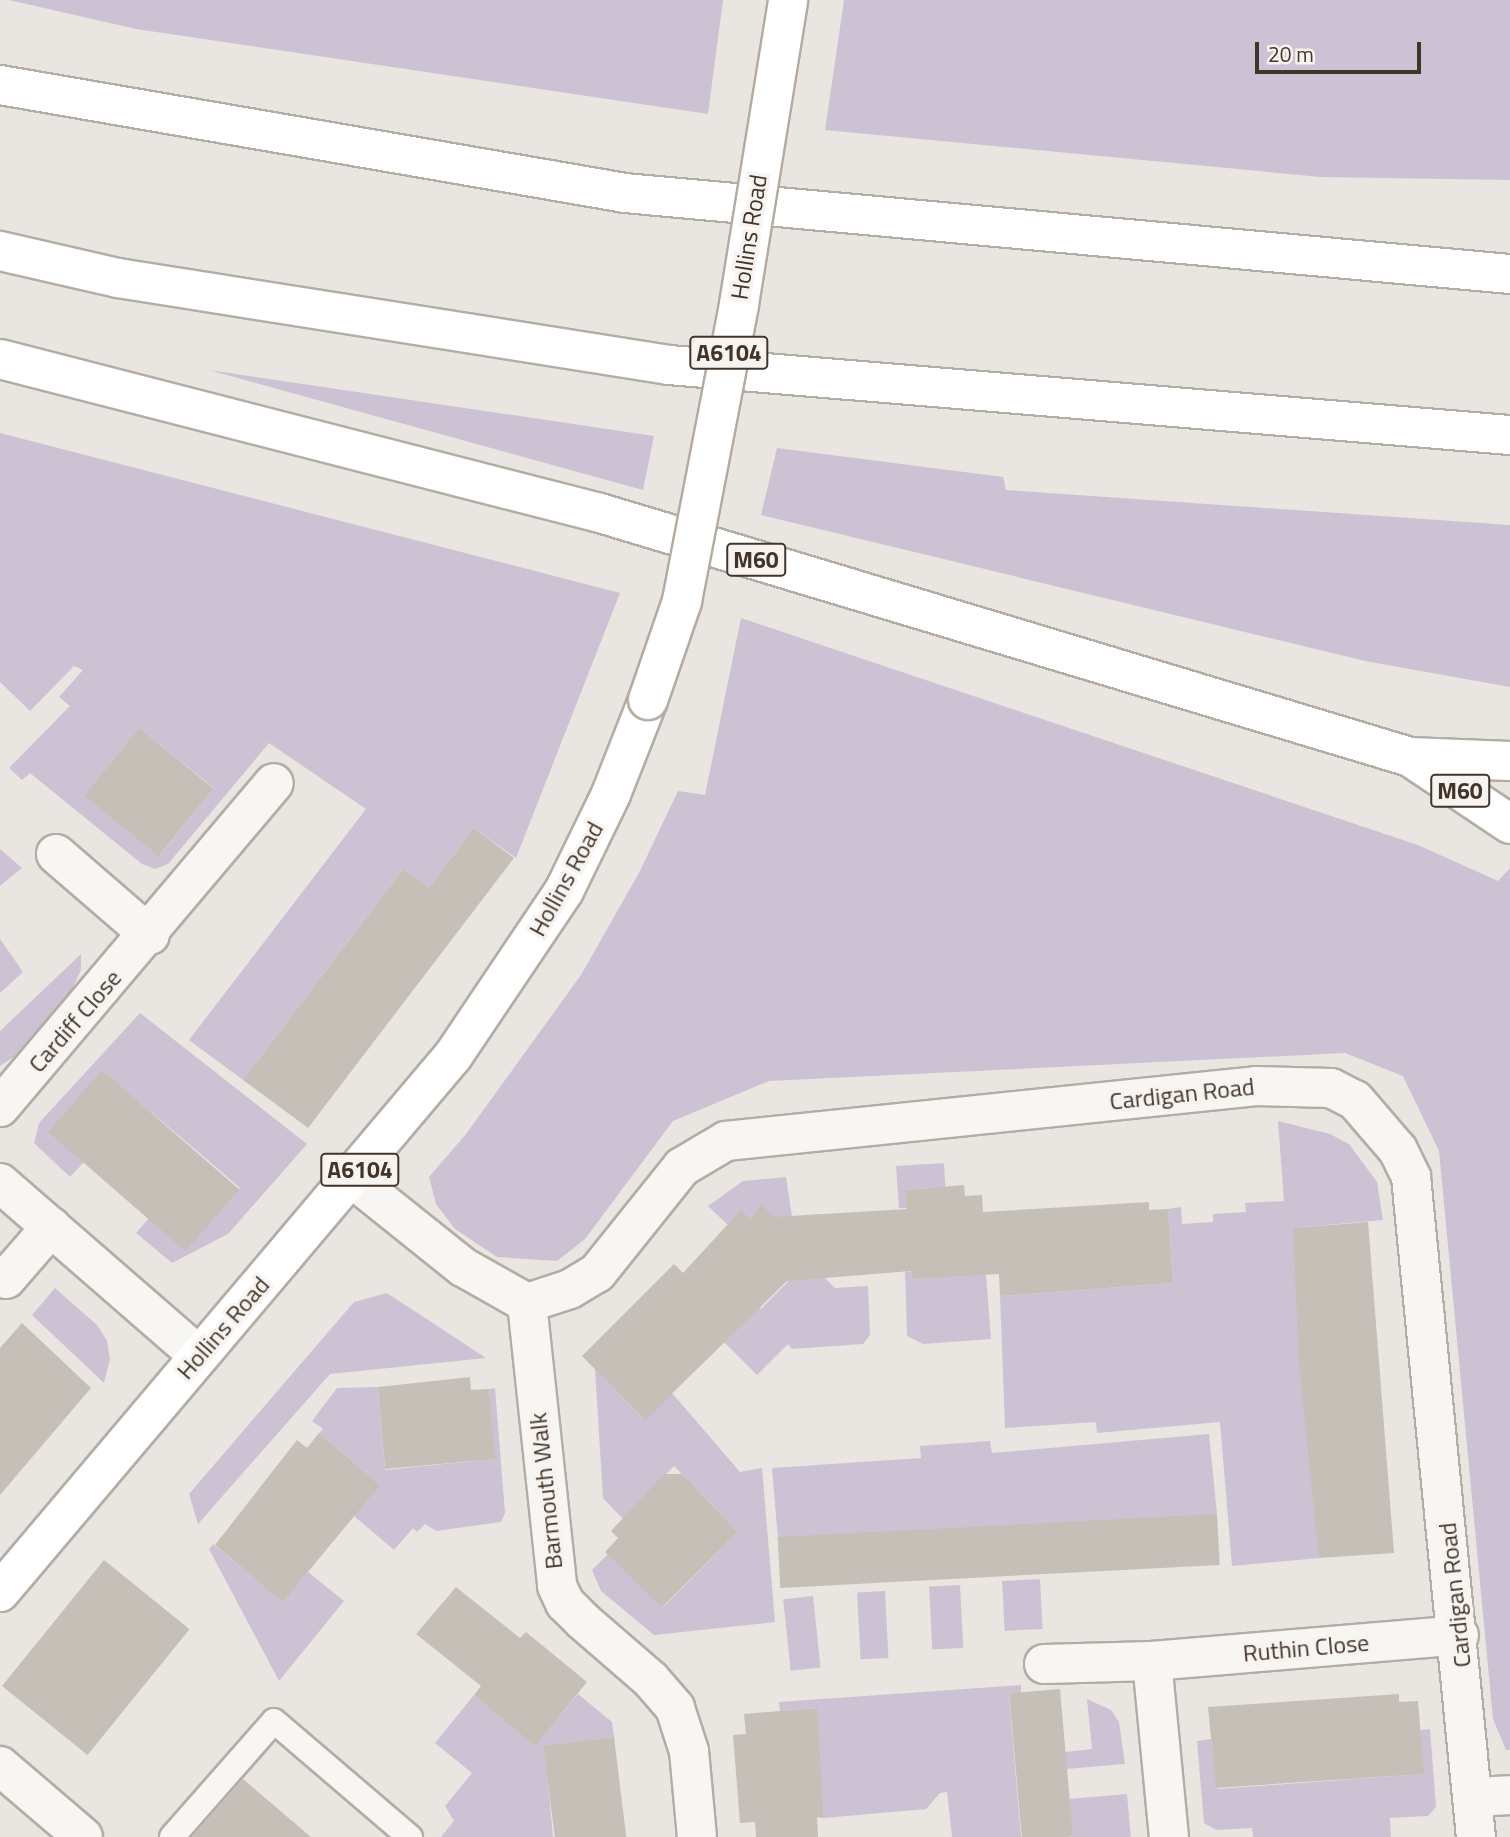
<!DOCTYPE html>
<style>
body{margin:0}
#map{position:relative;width:1510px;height:1837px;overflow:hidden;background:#e9e5e1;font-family:"Titillium Web",sans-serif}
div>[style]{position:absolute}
.green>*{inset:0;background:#cdc2d3;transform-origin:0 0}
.building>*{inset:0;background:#c6bfb8;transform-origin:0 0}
.roads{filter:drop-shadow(2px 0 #b3ada6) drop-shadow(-2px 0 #b3ada6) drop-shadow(0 2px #b3ada6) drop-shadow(0 -2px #b3ada6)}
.service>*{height:24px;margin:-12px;padding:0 12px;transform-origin:12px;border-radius:12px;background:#f8f6f3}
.minor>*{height:38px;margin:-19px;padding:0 19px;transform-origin:19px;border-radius:19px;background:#f8f6f3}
.primary>*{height:38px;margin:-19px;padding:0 19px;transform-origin:19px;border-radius:19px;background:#fff}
.motorway>*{height:38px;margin:-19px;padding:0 19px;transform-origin:19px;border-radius:19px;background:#fff}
.bridges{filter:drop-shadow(2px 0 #b5aaa0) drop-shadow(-2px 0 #b5aaa0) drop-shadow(0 2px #b5aaa0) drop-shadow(0 -2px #b5aaa0)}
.primary-bridge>*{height:38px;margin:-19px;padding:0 19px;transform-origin:19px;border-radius:19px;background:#fff}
span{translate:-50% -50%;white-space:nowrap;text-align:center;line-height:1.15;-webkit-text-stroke:7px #f7f3f0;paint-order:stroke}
.shield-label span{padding:2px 5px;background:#f7f3f0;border:2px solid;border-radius:5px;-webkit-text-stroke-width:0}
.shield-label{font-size:23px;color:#413529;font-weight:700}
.street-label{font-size:24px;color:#413529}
.scale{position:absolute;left:1255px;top:42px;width:166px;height:32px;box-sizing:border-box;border:4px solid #413529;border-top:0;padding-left:9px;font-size:21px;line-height:24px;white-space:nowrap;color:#413529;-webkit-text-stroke:5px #f7f3f0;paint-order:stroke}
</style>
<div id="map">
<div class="green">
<i style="clip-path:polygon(9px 0,723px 0,708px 114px,136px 29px)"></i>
<i style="clip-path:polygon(844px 0,1510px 0,1510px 180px,1321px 177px,825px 130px)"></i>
<i style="clip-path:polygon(209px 370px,654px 436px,643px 490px)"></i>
<i style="clip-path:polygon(evenodd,0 433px,620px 593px,516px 858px,474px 828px,429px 888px,403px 869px,243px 1080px,189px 1040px,366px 809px,269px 743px,168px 864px,155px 869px,142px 864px,30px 773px,22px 780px,9px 768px,70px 706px,59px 697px,83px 670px,74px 666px,30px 711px,0 682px,0 433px,139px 728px,214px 788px,160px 855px,85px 795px,139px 728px)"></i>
<i style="clip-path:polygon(777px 448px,1003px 477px,1006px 490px,1510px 525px,1510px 687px,1365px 661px,761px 515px)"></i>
<i style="clip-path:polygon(741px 618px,1418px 845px,1498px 881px,1510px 868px,1510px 1750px,1506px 1750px,1493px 1719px,1439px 1151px,1403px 1076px,1345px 1053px,769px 1081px,673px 1121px,585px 1239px,557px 1261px,497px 1257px,455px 1229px,436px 1204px,429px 1177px,466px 1134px,581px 975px,640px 871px,678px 791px,705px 795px)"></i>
<i style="clip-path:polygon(0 849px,22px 868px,0 886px)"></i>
<i style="clip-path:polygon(0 939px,23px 972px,0 993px)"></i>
<i style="clip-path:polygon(81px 954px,81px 970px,71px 992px,15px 1056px,0 1066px,0 1031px)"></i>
<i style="clip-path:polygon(140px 1013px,307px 1144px,228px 1234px,172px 1263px,136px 1233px,149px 1218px,185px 1249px,240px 1188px,203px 1156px,102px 1071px,49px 1132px,84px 1162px,70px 1177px,34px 1143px,39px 1123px)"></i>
<i style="clip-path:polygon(1278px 1121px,1330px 1134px,1349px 1144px,1377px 1182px,1383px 1220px,1293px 1228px,1319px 1558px,1232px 1566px,1220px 1422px,1097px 1433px,1096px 1422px,1005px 1428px,1000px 1296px,1173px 1283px,1168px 1209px,1181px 1207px,1182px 1224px,1213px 1222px,1213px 1214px,1246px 1212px,1245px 1203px,1284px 1201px)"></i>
<i style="clip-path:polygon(944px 1163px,946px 1198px,926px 1188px,906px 1190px,907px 1208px,899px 1208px,896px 1166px)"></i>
<i style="clip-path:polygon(786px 1177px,792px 1217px,820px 1214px,825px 1278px,835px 1288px,868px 1286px,870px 1335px,863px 1344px,792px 1349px,788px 1344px,757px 1375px,723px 1341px,703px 1252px,761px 1309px,813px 1256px,762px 1206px,750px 1219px,728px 1225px,708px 1206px,743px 1181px)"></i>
<i style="clip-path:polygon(905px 1271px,911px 1272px,912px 1279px,986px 1274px,991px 1339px,923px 1344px,907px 1336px)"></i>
<i style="clip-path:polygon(55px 1288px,97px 1325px,107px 1341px,110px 1359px,104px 1383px,32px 1315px)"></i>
<i style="clip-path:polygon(387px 1293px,486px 1358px,330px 1374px,198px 1524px,189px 1494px,354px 1302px)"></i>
<i style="clip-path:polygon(595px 1369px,644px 1419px,672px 1393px,740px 1472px,762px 1468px,775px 1622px,654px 1635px,601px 1591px,592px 1570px,608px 1554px,663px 1607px,738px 1532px,674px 1466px,623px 1519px,603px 1498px)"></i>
<i style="clip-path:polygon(378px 1387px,385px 1470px,494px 1459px,489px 1389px,495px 1388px,505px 1513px,501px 1522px,436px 1531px,425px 1524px,417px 1532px,413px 1528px,394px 1550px,354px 1516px,379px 1484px,319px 1433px,323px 1429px,312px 1421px,337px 1388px)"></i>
<i style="clip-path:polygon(1209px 1434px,1217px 1514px,779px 1551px,772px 1468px,921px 1458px,920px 1446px,990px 1441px,992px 1453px)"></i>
<i style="clip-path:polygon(213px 1544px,283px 1601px,308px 1572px,344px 1601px,279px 1681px,209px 1549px)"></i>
<i style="left:1040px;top:1579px;width:50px;height:38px;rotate:87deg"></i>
<i style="left:960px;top:1585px;width:63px;height:31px;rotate:87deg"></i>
<i style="left:885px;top:1591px;width:67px;height:28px;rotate:87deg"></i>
<i style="left:813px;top:1596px;width:72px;height:30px;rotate:84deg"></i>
<i style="clip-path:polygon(1021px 1685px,1021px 1693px,1009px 1694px,1021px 1837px,952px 1837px,947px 1792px,940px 1793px,926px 1809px,824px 1818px,816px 1708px,780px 1711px,779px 1702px)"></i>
<i style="clip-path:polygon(578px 1694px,612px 1722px,614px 1737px,545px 1746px,553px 1837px,441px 1837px,454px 1821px,445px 1806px,472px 1773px,435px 1743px,474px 1695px,535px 1745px)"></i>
<i style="clip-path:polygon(1087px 1699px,1111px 1710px,1119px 1722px,1125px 1764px,1066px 1769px,1065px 1752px,1092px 1749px)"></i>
<i style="clip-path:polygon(1430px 1729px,1436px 1807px,1428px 1816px,1390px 1818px,1391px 1837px,1253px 1837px,1252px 1828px,1216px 1830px,1204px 1823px,1197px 1741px,1211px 1739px,1217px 1789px,1423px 1774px,1420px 1730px)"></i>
<i style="left:1127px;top:1794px;width:43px;height:58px;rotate:85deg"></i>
</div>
<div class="building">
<i style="left:139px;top:728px;width:96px;height:87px;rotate:39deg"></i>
<i style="clip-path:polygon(474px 828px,514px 858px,308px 1128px,243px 1080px,403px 869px,429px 888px)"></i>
<i style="left:102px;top:1070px;width:182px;height:82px;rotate:41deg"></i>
<i style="clip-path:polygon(964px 1185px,965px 1196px,982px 1195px,983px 1212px,1149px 1202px,1149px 1210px,1168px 1209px,1173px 1283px,1000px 1296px,999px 1274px,912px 1279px,911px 1271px,787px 1281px,645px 1420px,582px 1356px,674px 1264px,683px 1273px,741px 1210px,750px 1219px,762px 1205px,774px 1217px,907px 1209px,905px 1190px)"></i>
<i style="clip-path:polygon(1368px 1222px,1394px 1553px,1319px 1558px,1299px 1364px,1293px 1228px)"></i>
<i style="clip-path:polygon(22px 1323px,91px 1388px,0 1495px,0 1348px)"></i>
<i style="clip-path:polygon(470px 1377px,471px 1390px,489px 1389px,495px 1459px,385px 1469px,378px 1387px)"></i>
<i style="clip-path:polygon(319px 1433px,380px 1485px,283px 1602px,215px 1545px,297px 1440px,307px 1448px)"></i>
<i style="clip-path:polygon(664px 1474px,682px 1474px,738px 1532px,662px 1607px,605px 1552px,618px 1538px,611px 1531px)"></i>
<i style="left:1217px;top:1514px;width:51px;height:440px;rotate:87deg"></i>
<i style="left:104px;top:1560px;width:110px;height:162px;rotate:39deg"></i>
<i style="clip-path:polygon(456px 1587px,520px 1638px,526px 1632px,587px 1682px,535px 1746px,474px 1695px,481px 1686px,416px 1634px)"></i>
<i style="left:1060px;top:1689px;width:148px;height:51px;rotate:85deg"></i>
<i style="clip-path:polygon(1399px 1694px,1399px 1702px,1418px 1701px,1424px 1774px,1216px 1788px,1208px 1707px)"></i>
<i style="clip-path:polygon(817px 1708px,824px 1818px,817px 1817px,818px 1837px,756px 1837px,755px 1822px,740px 1823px,733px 1735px,746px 1734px,744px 1714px)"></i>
<i style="left:614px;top:1737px;width:101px;height:71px;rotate:83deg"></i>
<i style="clip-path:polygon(243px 1779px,311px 1837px,192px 1837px)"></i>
</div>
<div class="roads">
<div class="service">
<i style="left:172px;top:1837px;width:154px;rotate:-48.7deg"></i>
<i style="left:274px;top:1721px;width:179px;rotate:40.5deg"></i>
</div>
<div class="minor">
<i style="left:56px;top:854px;width:124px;rotate:40.8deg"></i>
<i style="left:0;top:1107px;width:424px;rotate:-49.8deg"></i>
<i style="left:353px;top:1179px;width:141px;rotate:38.7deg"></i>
<i style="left:463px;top:1267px;width:73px;rotate:29.4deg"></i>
<i style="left:527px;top:1303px;width:45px;rotate:-18deg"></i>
<i style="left:570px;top:1289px;width:31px;rotate:-31deg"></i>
<i style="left:597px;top:1273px;width:136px;rotate:-51.3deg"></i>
<i style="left:682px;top:1167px;width:51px;rotate:-30.6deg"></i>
<i style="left:726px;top:1141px;width:533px;rotate:-5.92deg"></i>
<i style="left:1256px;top:1086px;width:75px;rotate:1.5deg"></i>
<i style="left:1331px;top:1088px;width:27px;rotate:27deg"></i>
<i style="left:1355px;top:1100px;width:66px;rotate:49.3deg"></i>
<i style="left:1398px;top:1150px;width:30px;rotate:64deg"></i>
<i style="left:1411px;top:1177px;width:663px;rotate:84.38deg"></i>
<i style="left:0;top:1183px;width:262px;rotate:41deg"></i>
<i style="left:6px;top:1279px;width:69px;rotate:-49.1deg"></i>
<i style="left:527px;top:1303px;width:285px;rotate:83.9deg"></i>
<i style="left:557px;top:1586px;width:19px;rotate:65deg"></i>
<i style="left:565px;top:1603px;width:25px;rotate:45deg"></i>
<i style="left:583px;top:1621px;width:90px;rotate:40.9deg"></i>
<i style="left:651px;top:1680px;width:37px;rotate:49deg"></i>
<i style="left:675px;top:1708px;width:45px;rotate:72deg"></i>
<i style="left:689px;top:1751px;width:86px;rotate:84.7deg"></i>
<i style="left:1152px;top:1661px;width:177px;rotate:84.5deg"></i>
<i style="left:1044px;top:1664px;width:108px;rotate:-1.6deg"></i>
<i style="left:1152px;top:1661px;width:308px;rotate:-4.8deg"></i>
<i style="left:0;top:1766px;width:109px;rotate:40.5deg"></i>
<i style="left:1474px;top:1797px;width:36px;rotate:-3deg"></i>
</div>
<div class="primary">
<i style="left:0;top:1592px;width:702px;rotate:-49.8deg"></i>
<i style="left:453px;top:1056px;width:199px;rotate:-56.1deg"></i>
<i style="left:564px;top:891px;width:108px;rotate:-64.1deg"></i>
<i style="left:611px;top:794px;width:101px;rotate:-68.5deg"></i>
</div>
<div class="motorway">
<i style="left:0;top:85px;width:634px;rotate:9.8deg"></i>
<i style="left:625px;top:193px;width:889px;rotate:5.23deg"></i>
<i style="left:0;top:251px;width:121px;rotate:12.9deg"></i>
<i style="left:118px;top:278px;width:558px;rotate:8.97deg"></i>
<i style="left:669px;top:365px;width:844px;rotate:4.76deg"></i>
<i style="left:0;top:359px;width:619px;rotate:14.4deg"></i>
<i style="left:600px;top:513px;width:846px;rotate:16.76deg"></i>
<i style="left:1410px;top:757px;width:100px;rotate:2.3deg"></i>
<i style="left:1410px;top:757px;width:120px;rotate:33.8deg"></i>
</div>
</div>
<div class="bridges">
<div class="primary-bridge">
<i style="left:648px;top:700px;width:105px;rotate:-71deg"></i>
<i style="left:682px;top:601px;width:302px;rotate:-79.1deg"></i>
<i style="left:739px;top:304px;width:308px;rotate:-80.8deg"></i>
</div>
</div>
<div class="shield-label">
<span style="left:729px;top:353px">A6104</span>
<span style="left:756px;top:560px">M60</span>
<span style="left:1460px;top:791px">M60</span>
<span style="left:360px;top:1170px">A6104</span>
</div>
<div class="street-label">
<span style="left:749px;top:237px;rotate:-81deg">Hollins Road</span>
<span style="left:566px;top:879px;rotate:-61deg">Hollins Road</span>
<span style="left:75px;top:1021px;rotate:-49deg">Cardiff Close</span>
<span style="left:1182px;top:1094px;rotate:-6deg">Cardigan Road</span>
<span style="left:223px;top:1328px;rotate:-49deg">Hollins Road</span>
<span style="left:546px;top:1491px;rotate:-96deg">Barmouth Walk</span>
<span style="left:1455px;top:1595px;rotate:-96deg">Cardigan Road</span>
<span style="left:1306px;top:1648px;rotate:-5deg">Ruthin Close</span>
</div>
<div class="scale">20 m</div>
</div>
